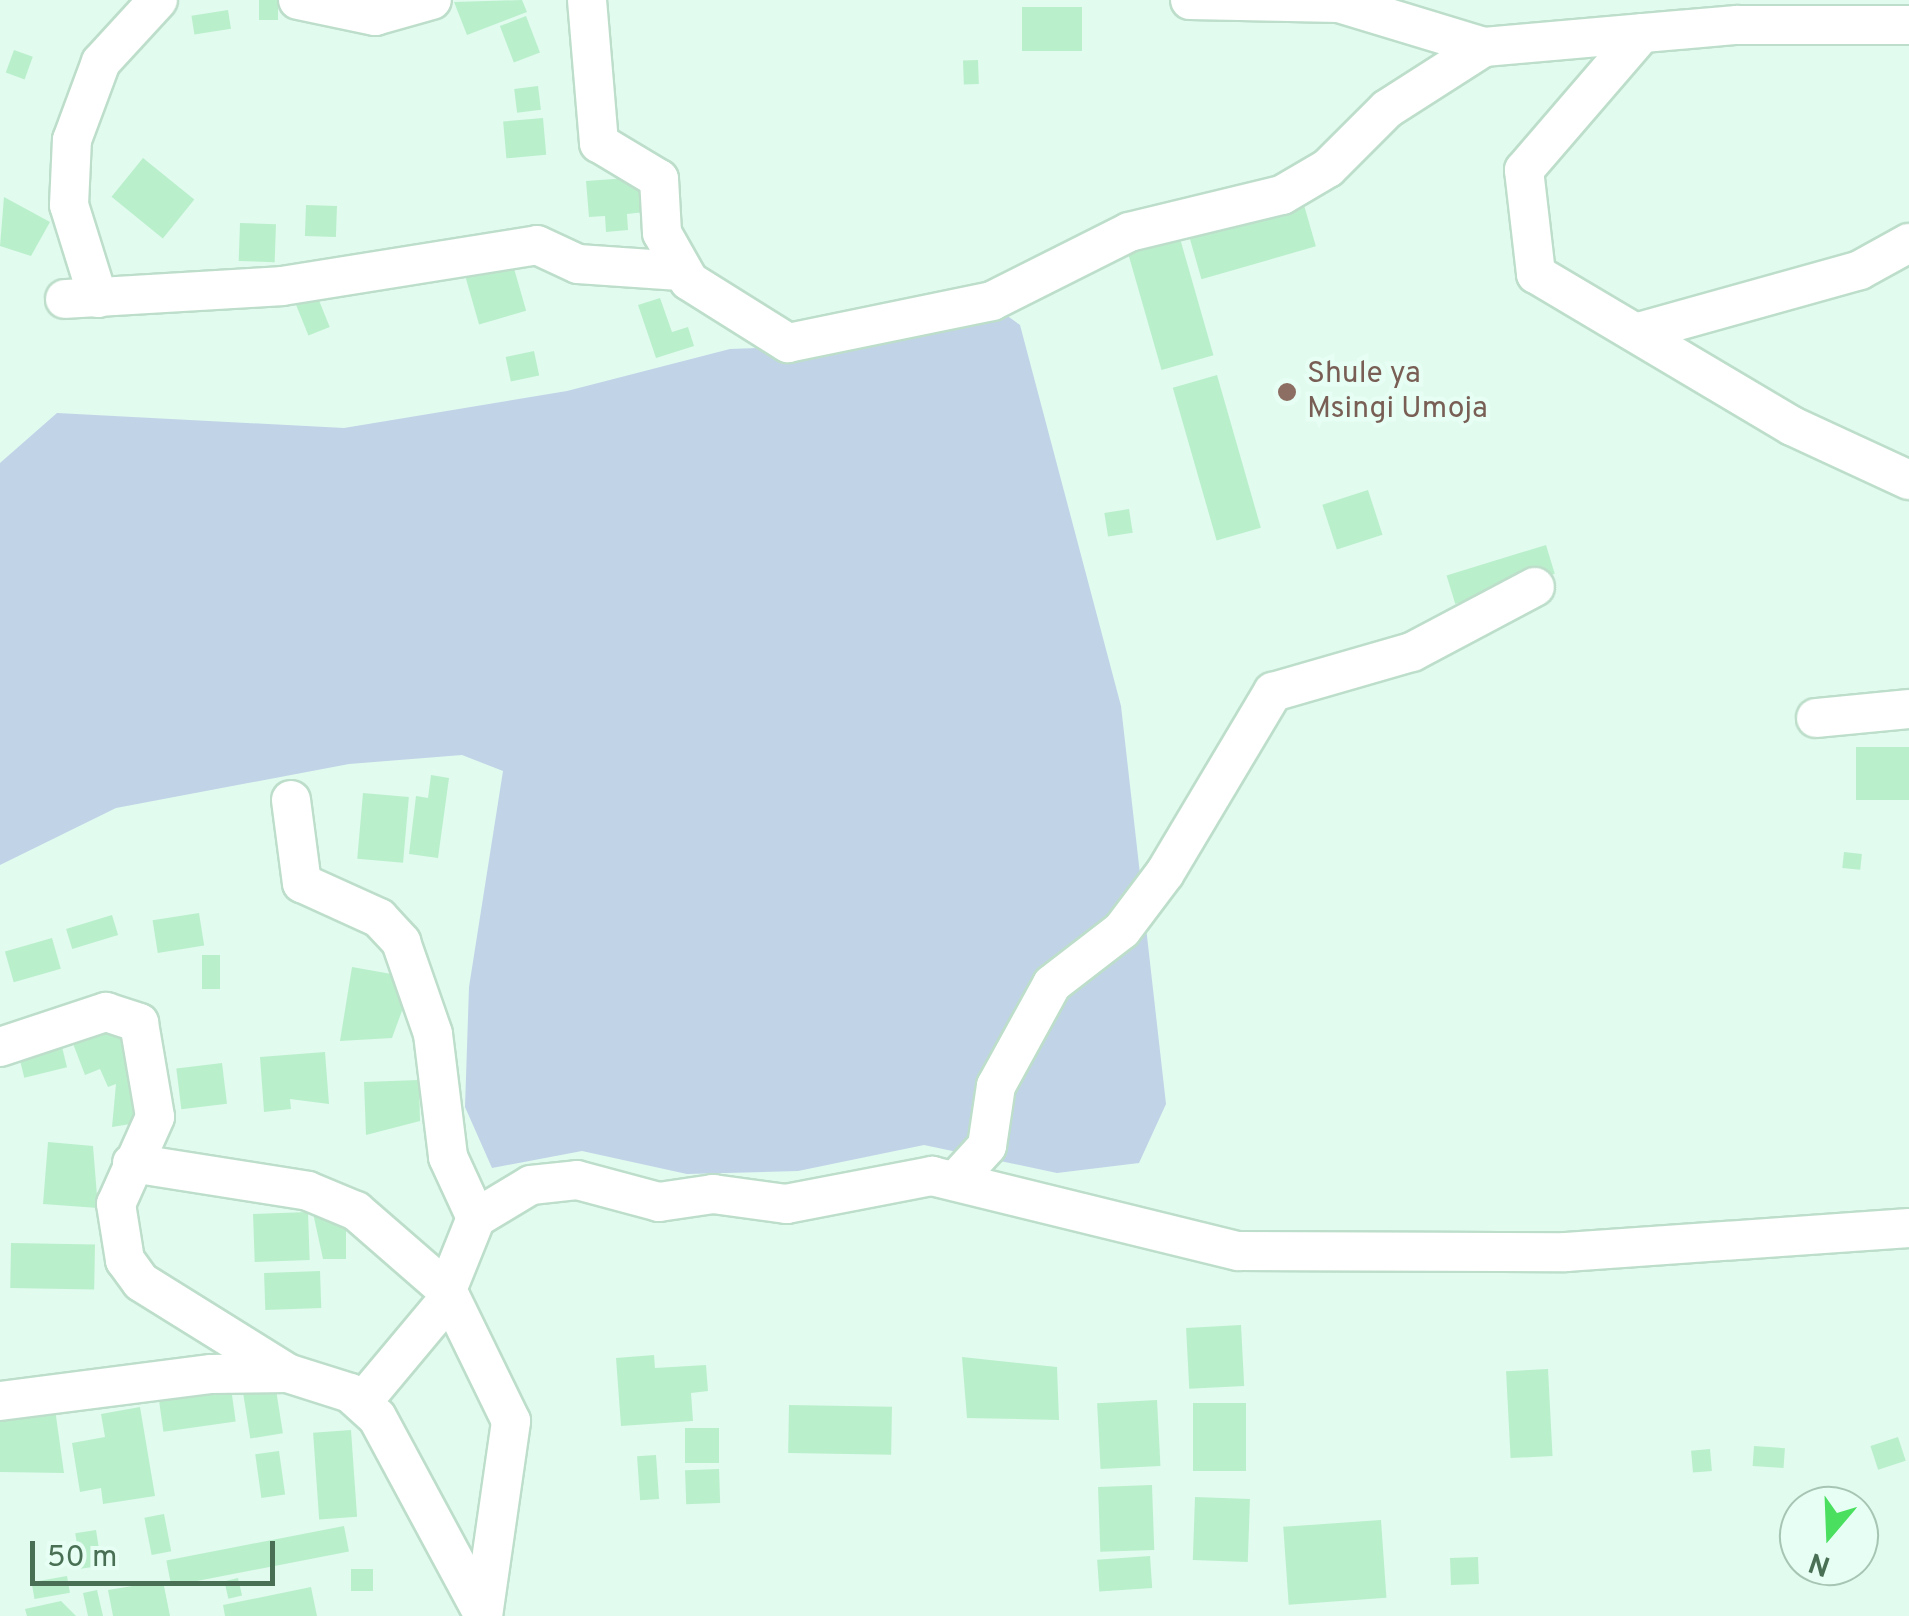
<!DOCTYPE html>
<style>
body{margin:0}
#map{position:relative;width:1909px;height:1616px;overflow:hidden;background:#e1fbef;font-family:Overpass,sans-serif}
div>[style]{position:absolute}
.green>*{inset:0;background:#c1d3e7}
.building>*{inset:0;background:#baefcb;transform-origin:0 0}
.roads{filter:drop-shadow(2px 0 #bddeca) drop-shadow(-2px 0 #bddeca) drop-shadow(0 2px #bddeca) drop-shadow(0 -2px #bddeca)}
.minor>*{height:38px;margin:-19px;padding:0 19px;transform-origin:19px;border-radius:19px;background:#fff}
.dots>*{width:28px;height:28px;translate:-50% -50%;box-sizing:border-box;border:5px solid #e6fef3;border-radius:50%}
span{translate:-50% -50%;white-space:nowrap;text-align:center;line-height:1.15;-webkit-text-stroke:9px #e6fef3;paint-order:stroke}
.education-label{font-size:30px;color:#785e54}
.left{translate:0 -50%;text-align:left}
.north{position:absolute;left:1779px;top:1486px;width:100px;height:100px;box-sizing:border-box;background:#e6fef3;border:2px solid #a7c5b3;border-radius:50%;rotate:199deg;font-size:28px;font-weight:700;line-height:40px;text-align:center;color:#497054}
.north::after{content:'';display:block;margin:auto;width:35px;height:45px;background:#4bdf60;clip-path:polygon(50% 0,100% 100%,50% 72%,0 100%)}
.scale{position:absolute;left:30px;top:1541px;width:245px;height:45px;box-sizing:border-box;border:5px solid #497054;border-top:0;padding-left:12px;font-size:30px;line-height:35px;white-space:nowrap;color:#497054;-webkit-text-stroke:8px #e6fef3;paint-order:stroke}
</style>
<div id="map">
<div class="green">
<i style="clip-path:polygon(992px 305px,1020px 325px,1121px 706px,1166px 1104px,1139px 1163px,1057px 1173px,924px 1145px,798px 1171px,687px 1174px,582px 1151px,492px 1168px,465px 1107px,469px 987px,503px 771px,462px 755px,349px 764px,116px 808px,0 865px,0 463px,57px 413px,344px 428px,567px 391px,730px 349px,857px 344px)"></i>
</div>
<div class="building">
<i style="left:259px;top:0;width:19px;height:20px"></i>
<i style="clip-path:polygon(522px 0,527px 12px,467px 35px,454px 2px)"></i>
<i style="left:1022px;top:7px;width:60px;height:44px"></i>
<i style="left:228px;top:10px;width:19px;height:37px;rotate:81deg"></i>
<i style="left:526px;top:16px;width:39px;height:28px;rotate:69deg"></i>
<i style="left:14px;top:50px;width:20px;height:24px;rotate:20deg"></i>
<i style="left:978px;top:60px;width:24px;height:15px;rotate:88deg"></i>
<i style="left:538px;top:86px;width:24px;height:24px;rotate:83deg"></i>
<i style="left:543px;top:118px;width:37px;height:40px;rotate:85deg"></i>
<i style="left:143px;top:158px;width:66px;height:50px;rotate:39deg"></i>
<i style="clip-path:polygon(642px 177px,645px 212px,627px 214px,628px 230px,606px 232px,605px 216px,589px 217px,586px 181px)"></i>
<i style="clip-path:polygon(4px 197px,50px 222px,31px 256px,0 246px)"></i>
<i style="left:306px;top:205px;width:31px;height:31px;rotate:2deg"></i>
<i style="left:1304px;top:205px;width:43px;height:119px;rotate:74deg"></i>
<i style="left:240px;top:223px;width:36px;height:38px;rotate:2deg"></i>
<i style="left:1179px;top:235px;width:125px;height:54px;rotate:74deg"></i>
<i style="left:511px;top:258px;width:55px;height:49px;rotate:74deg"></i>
<i style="left:314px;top:288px;width:42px;height:23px;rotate:68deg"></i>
<i style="clip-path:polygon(660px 298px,672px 332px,688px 327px,694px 346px,656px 358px,638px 305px)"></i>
<i style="left:534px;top:351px;width:25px;height:29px;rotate:78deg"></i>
<i style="left:1217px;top:375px;width:159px;height:46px;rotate:74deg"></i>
<i style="left:1368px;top:490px;width:47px;height:48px;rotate:72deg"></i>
<i style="left:1129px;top:509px;width:24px;height:25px;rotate:81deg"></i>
<i style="left:1546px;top:545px;width:30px;height:104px;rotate:73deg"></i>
<i style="left:1909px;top:747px;width:53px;height:53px;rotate:90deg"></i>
<i style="clip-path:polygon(431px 775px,449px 778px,438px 858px,409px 854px,416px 796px,428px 798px)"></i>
<i style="left:363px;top:793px;width:46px;height:66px;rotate:5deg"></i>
<i style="left:1844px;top:852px;width:18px;height:16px;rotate:6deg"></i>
<i style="left:199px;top:913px;width:33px;height:47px;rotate:81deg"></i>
<i style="left:112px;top:915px;width:21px;height:48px;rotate:73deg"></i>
<i style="left:52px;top:938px;width:32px;height:49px;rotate:74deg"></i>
<i style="left:202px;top:955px;width:18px;height:34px"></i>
<i style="clip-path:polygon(352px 967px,414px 978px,392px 1038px,340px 1041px)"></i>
<i style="clip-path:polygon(123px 1021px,155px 1120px,112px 1127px,116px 1084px,108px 1087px,100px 1069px,85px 1075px,72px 1041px)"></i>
<i style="left:60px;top:1039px;width:29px;height:44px;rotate:76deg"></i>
<i style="clip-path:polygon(325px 1052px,329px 1104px,290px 1099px,291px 1109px,264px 1112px,260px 1057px)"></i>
<i style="left:222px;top:1063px;width:41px;height:46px;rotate:83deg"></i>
<i style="clip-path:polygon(419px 1080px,420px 1121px,366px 1135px,364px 1082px)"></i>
<i style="clip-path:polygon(48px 1142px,93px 1146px,98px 1208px,43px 1204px)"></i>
<i style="left:308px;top:1212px;width:48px;height:55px;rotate:88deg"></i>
<i style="clip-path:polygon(313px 1213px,346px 1214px,346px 1259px,323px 1259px)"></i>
<i style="left:11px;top:1243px;width:84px;height:45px;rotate:1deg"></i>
<i style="left:320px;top:1271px;width:37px;height:56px;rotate:88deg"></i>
<i style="left:1241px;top:1325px;width:61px;height:55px;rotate:87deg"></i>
<i style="clip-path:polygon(654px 1355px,655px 1368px,706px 1365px,708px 1391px,691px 1393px,693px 1421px,621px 1426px,616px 1358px)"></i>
<i style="clip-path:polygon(962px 1357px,1057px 1367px,1059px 1420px,967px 1418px)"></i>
<i style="left:1548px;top:1369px;width:87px;height:42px;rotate:87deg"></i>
<i style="left:274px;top:1377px;width:57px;height:33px;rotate:81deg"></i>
<i style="left:230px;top:1381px;width:41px;height:73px;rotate:82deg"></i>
<i style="left:1157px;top:1400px;width:66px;height:60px;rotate:87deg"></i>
<i style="left:1193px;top:1403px;width:53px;height:68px"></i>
<i style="left:789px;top:1405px;width:103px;height:48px;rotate:1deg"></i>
<i style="clip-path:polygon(140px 1407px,155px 1496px,103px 1504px,101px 1488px,80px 1492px,72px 1443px,105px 1437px,101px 1414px)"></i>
<i style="clip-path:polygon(55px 1409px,64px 1473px,0 1472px,0 1417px)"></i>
<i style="left:685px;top:1428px;width:34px;height:35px"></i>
<i style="left:351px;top:1430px;width:87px;height:38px;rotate:86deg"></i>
<i style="left:1898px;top:1437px;width:25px;height:29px;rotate:72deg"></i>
<i style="left:1754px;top:1446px;width:31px;height:20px;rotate:4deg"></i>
<i style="left:1710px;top:1449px;width:22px;height:19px;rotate:85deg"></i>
<i style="left:279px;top:1451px;width:44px;height:24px;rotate:82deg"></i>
<i style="left:656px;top:1455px;width:44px;height:19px;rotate:86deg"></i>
<i style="left:719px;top:1469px;width:34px;height:34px;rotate:88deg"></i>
<i style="left:1152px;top:1485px;width:65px;height:54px;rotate:88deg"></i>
<i style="left:1195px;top:1497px;width:55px;height:63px;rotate:2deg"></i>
<i style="left:164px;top:1514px;width:38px;height:20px;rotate:79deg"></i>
<i style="left:1381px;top:1520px;width:78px;height:98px;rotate:86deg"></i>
<i style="left:344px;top:1526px;width:26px;height:181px;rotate:79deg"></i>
<i style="left:96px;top:1530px;width:36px;height:21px;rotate:81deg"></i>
<i style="left:1150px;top:1556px;width:32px;height:53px;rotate:86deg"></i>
<i style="left:1478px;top:1557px;width:27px;height:28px;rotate:88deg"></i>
<i style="left:351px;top:1569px;width:22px;height:22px"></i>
<i style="left:67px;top:1576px;width:17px;height:36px;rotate:80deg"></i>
<i style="left:238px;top:1578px;width:18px;height:14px;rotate:77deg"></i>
<i style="clip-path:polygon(163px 1581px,170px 1616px,113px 1616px,108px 1590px)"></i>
<i style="clip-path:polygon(311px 1587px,317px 1616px,225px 1616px,223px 1605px)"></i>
<i style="clip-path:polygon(97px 1590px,103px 1616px,88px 1616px,83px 1593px)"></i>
<i style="clip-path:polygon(61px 1601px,76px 1616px,27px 1616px,25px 1609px)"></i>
</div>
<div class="roads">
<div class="minor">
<i style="left:298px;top:0;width:79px;rotate:11.7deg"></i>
<i style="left:375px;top:16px;width:59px;rotate:-15.7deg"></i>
<i style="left:587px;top:0;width:144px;rotate:85.2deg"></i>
<i style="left:599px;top:143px;width:70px;rotate:31deg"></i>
<i style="left:659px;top:179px;width:54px;rotate:86.8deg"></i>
<i style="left:662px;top:233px;width:55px;rotate:60.6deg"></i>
<i style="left:689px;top:281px;width:117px;rotate:32.1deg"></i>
<i style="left:788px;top:343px;width:208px;rotate:-11.6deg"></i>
<i style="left:992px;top:301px;width:153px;rotate:-26.7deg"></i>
<i style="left:1129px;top:232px;width:157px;rotate:-13.6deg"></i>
<i style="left:1282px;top:195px;width:53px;rotate:-30.4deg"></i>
<i style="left:1328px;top:168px;width:83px;rotate:-45deg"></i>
<i style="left:1387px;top:109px;width:115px;rotate:-32.6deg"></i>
<i style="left:1190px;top:0;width:149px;rotate:1.2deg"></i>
<i style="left:1339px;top:3px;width:152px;rotate:16.9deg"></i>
<i style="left:1484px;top:47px;width:254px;rotate:-5deg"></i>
<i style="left:1737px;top:25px;width:172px"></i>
<i style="left:1642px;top:33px;width:181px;rotate:130.7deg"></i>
<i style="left:1524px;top:170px;width:105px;rotate:83.4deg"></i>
<i style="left:1536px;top:274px;width:298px;rotate:30.7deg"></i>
<i style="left:1792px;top:426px;width:129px;rotate:24.8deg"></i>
<i style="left:98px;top:298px;width:97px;rotate:-107.3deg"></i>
<i style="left:69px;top:205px;width:65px;rotate:-87.4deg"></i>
<i style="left:72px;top:140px;width:83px;rotate:-69.6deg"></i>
<i style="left:101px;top:62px;width:84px;rotate:-47.4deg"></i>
<i style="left:65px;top:299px;width:217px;rotate:-3.4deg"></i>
<i style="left:282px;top:286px;width:258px;rotate:-9.1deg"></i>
<i style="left:537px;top:245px;width:45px;rotate:24.9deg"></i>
<i style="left:578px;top:264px;width:102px;rotate:3.9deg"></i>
<i style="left:1642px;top:331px;width:226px;rotate:-15.6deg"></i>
<i style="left:1860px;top:270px;width:56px;rotate:-28.9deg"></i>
<i style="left:1816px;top:718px;width:93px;rotate:-5.5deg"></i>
<i style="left:291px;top:800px;width:84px;rotate:82.5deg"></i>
<i style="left:302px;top:883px;width:85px;rotate:24.4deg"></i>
<i style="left:379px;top:918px;width:33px;rotate:47deg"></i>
<i style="left:401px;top:942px;width:97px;rotate:70.8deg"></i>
<i style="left:433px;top:1034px;width:124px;rotate:83deg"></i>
<i style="left:448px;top:1157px;width:67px;rotate:65.3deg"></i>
<i style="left:0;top:1047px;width:112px;rotate:-18.3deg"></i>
<i style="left:106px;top:1012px;width:35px;rotate:18deg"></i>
<i style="left:139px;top:1023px;width:95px;rotate:80.3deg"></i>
<i style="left:155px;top:1117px;width:95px;rotate:114.1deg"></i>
<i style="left:116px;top:1204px;width:57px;rotate:80.9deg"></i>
<i style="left:125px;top:1260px;width:27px;rotate:54deg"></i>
<i style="left:141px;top:1282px;width:172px;rotate:31.9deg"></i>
<i style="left:132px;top:1163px;width:178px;rotate:9deg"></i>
<i style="left:308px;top:1191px;width:52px;rotate:22.6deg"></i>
<i style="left:356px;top:1211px;width:121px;rotate:41deg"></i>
<i style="left:958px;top:1178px;width:43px;rotate:-47.8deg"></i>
<i style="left:987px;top:1146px;width:61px;rotate:-81.5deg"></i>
<i style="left:996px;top:1086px;width:116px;rotate:-61.2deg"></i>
<i style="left:1052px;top:984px;width:88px;rotate:-37.6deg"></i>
<i style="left:1122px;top:930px;width:71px;rotate:-53deg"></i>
<i style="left:1165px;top:873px;width:211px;rotate:-59.2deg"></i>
<i style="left:1273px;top:692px;width:145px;rotate:-16.1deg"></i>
<i style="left:1412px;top:652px;width:139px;rotate:-27.9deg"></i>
<i style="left:0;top:1401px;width:213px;rotate:-7.3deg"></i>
<i style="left:211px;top:1374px;width:76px;rotate:-0.8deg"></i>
<i style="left:287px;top:1373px;width:66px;rotate:17.6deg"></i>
<i style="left:350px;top:1393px;width:36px;rotate:42deg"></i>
<i style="left:377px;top:1417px;width:224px;rotate:61.7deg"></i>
<i style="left:363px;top:1401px;width:136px;rotate:-50.1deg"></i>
<i style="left:483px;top:1616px;width:197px;rotate:-81.8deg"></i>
<i style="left:511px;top:1421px;width:146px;rotate:-116deg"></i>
<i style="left:447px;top:1290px;width:78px;rotate:-68.1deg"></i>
<i style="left:476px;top:1218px;width:64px;rotate:-31deg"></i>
<i style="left:531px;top:1185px;width:46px;rotate:-6.2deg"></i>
<i style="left:577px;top:1180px;width:85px;rotate:15deg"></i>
<i style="left:659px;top:1202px;width:55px;rotate:-8.4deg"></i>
<i style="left:713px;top:1194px;width:74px;rotate:7.8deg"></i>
<i style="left:786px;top:1204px;width:149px;rotate:-10.9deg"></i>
<i style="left:932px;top:1176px;width:315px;rotate:13.8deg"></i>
<i style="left:1238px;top:1251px;width:328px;rotate:0.2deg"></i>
<i style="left:1566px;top:1252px;width:344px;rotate:-4deg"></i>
</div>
</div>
<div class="dots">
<i style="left:1287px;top:392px;background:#8d6e63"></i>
</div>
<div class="education-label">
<span class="left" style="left:1307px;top:392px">Shule ya<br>Msingi Umoja</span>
</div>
<div class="north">N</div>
<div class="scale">50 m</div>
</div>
